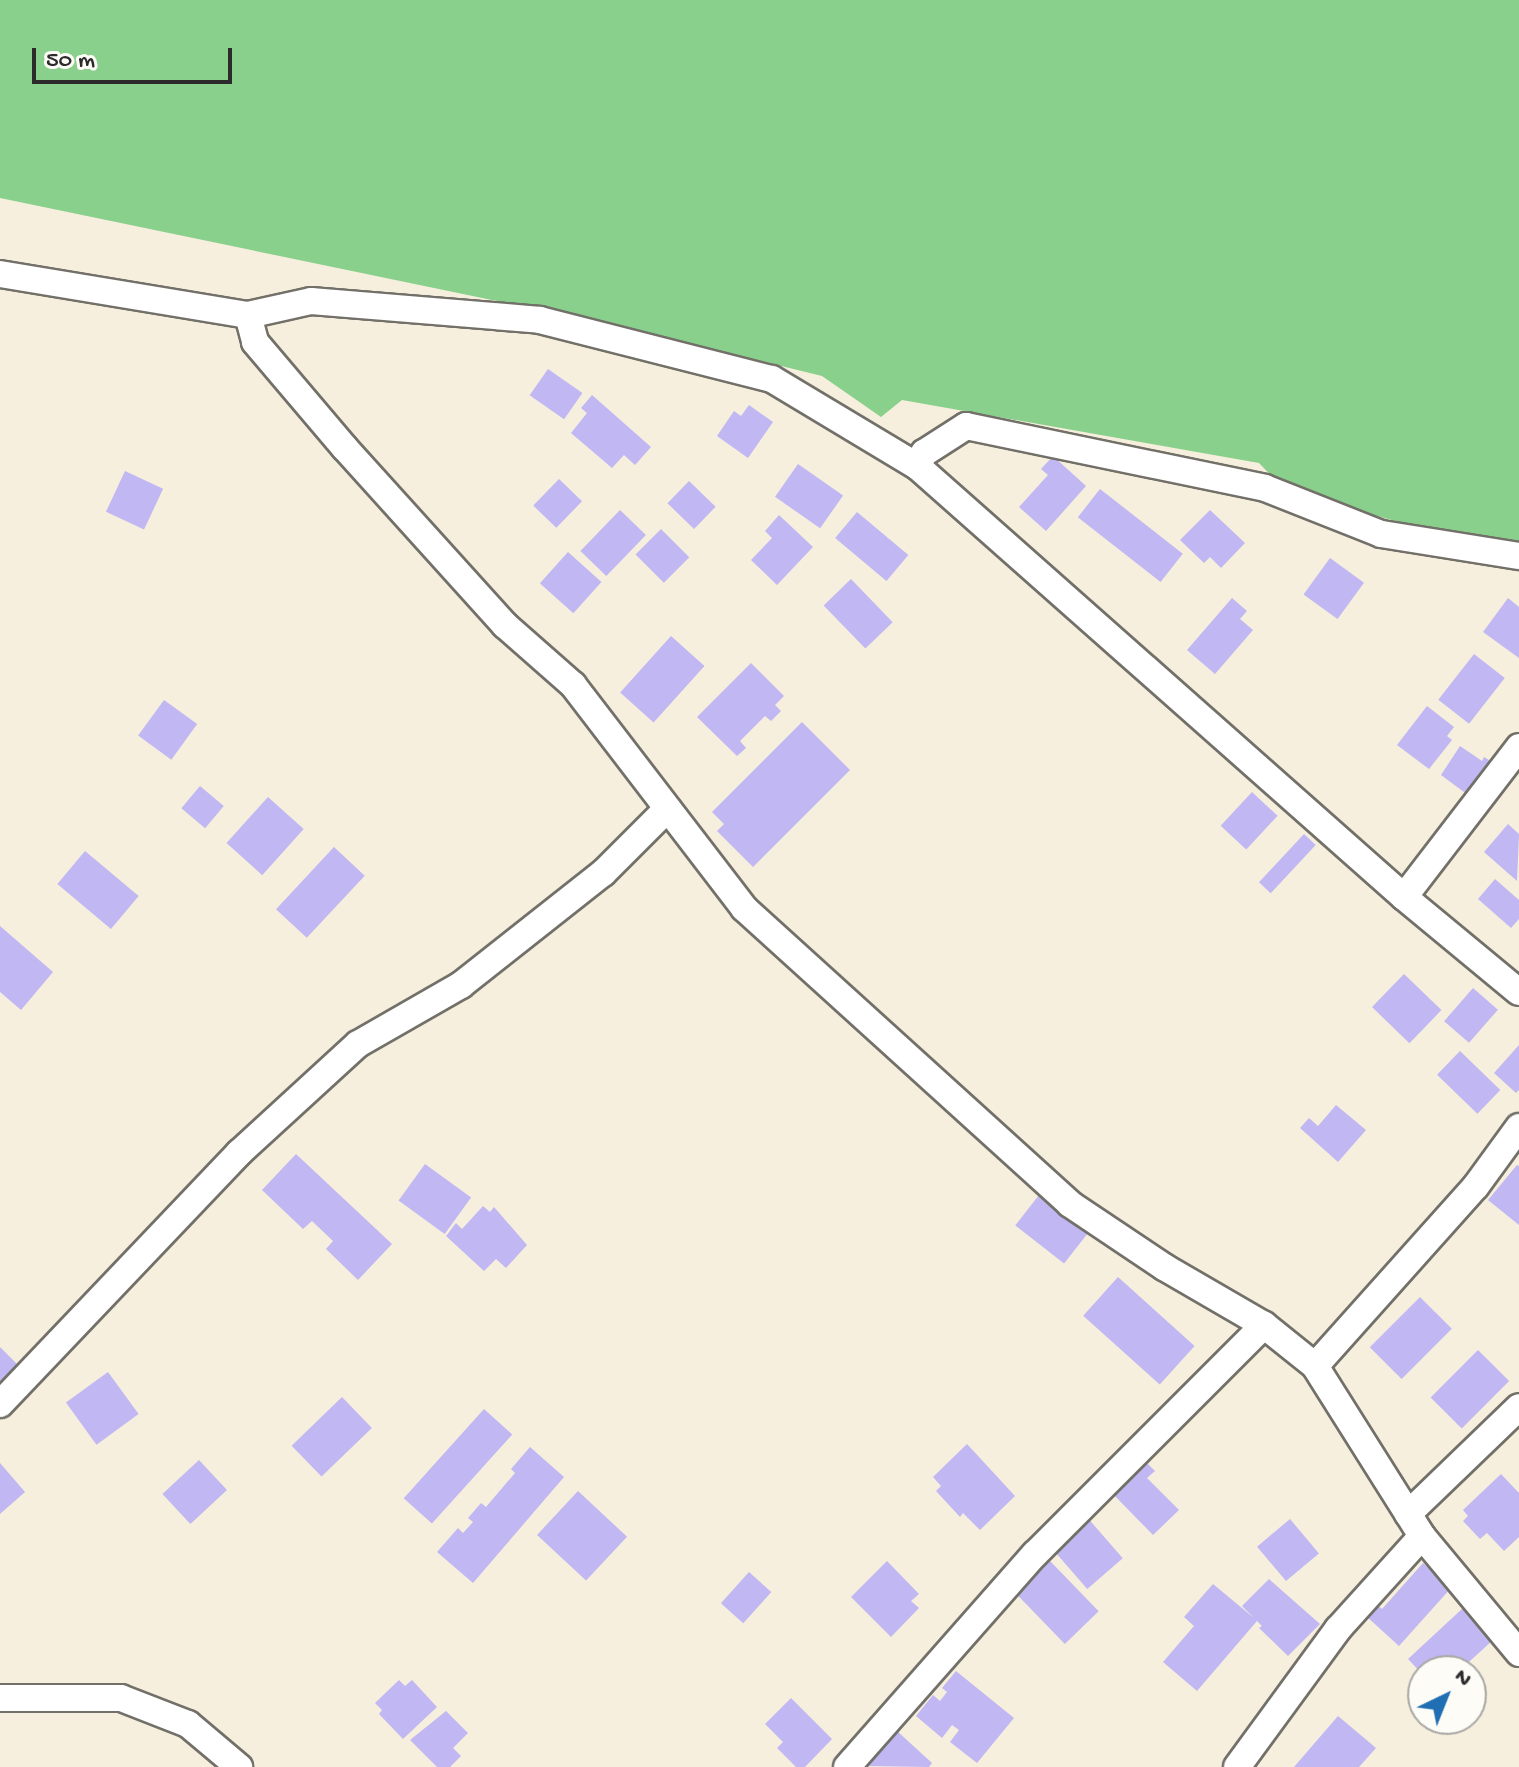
<!DOCTYPE html>
<style>
body{margin:0}
#map{position:relative;width:1519px;height:1767px;overflow:hidden;background:#f6efdd;font-family:"Gochi Hand",sans-serif}
div>[style]{position:absolute}
.green>*{inset:0;background:#88d08b}
.building>*{inset:0;background:#c0b7f3;transform-origin:0 0}
.roads{filter:drop-shadow(2px 0 #727069) drop-shadow(-2px 0 #727069) drop-shadow(0 2px #727069) drop-shadow(0 -2px #727069)}
.minor>*{height:26px;margin:-13px;padding:0 13px;transform-origin:13px;border-radius:13px;background:#fff}
span{translate:-50% -50%;white-space:nowrap;text-align:center;line-height:1.15;-webkit-text-stroke:6px #fdfcf7;paint-order:stroke}
.north{position:absolute;left:1407px;top:1655px;width:80px;height:80px;box-sizing:border-box;background:#fdfcf7;border:2px solid #a9a8a5;border-radius:50%;rotate:43deg;font-size:22px;font-weight:700;line-height:32px;text-align:center;color:#2b2b2b}
.north::after{content:'';display:block;margin:auto;width:28px;height:36px;background:#1f6fb2;clip-path:polygon(50% 0,100% 100%,50% 72%,0 100%)}
.scale{position:absolute;left:32px;top:48px;width:200px;height:36px;box-sizing:border-box;border:4px solid #2b2b2b;border-top:0;padding-left:10px;font-size:24px;line-height:28px;white-space:nowrap;color:#2b2b2b;-webkit-text-stroke:6px #fdfcf7;paint-order:stroke}
</style>
<div id="map">
<div class="green">
<i style="clip-path:polygon(0 0,1519px 0,1519px 554px,1287px 492px,1259px 463px,902px 400px,881px 417px,822px 376px,617px 326px,0 198px)"></i>
</div>
<div class="building">
<i style="left:548px;top:369px;width:42px;height:32px;rotate:35deg"></i>
<i style="clip-path:polygon(592px 395px,651px 447px,635px 465px,624px 455px,612px 468px,571px 433px,587px 413px,581px 408px)"></i>
<i style="clip-path:polygon(749px 405px,773px 422px,748px 458px,717px 436px,734px 411px,741px 416px)"></i>
<i style="clip-path:polygon(1053px 456px,1086px 486px,1046px 531px,1019px 507px,1048px 475px,1041px 469px)"></i>
<i style="left:798px;top:464px;width:55px;height:40px;rotate:35deg"></i>
<i style="left:125px;top:471px;width:42px;height:45px;rotate:25deg"></i>
<i style="left:559px;top:479px;width:32px;height:37px;rotate:44deg"></i>
<i style="left:689px;top:481px;width:37px;height:31px;rotate:44deg"></i>
<i style="left:1100px;top:489px;width:105px;height:36px;rotate:38deg"></i>
<i style="left:620px;top:510px;width:36px;height:57px;rotate:44deg"></i>
<i style="clip-path:polygon(1210px 510px,1245px 543px,1221px 568px,1210px 557px,1204px 563px,1180px 540px)"></i>
<i style="left:857px;top:512px;width:67px;height:34px;rotate:40deg"></i>
<i style="clip-path:polygon(779px 515px,813px 547px,777px 585px,751px 560px,772px 538px,765px 531px)"></i>
<i style="left:661px;top:529px;width:40px;height:36px;rotate:45deg"></i>
<i style="left:568px;top:552px;width:45px;height:42px;rotate:42deg"></i>
<i style="left:1330px;top:558px;width:42px;height:45px;rotate:36deg"></i>
<i style="left:851px;top:579px;width:60px;height:38px;rotate:46deg"></i>
<i style="clip-path:polygon(1232px 598px,1247px 611px,1240px 619px,1253px 630px,1215px 674px,1187px 650px)"></i>
<i style="clip-path:polygon(1508px 598px,1519px 607px,1519px 658px,1483px 632px)"></i>
<i style="left:671px;top:636px;width:45px;height:76px;rotate:42deg"></i>
<i style="left:1474px;top:654px;width:39px;height:58px;rotate:38deg"></i>
<i style="clip-path:polygon(751px 663px,784px 696px,775px 705px,781px 711px,771px 721px,765px 716px,740px 741px,746px 748px,737px 756px,697px 717px)"></i>
<i style="left:164px;top:700px;width:41px;height:44px;rotate:36deg"></i>
<i style="clip-path:polygon(1427px 706px,1454px 727px,1447px 736px,1452px 740px,1429px 769px,1397px 745px)"></i>
<i style="clip-path:polygon(802px 722px,850px 770px,753px 867px,717px 831px,724px 824px,712px 812px)"></i>
<i style="clip-path:polygon(1460px 746px,1482px 761px,1484px 757px,1494px 763px,1468px 795px,1441px 775px)"></i>
<i style="left:200px;top:786px;width:31px;height:29px;rotate:40deg"></i>
<i style="left:1252px;top:792px;width:35px;height:46px;rotate:43deg"></i>
<i style="left:268px;top:797px;width:48px;height:62px;rotate:42deg"></i>
<i style="clip-path:polygon(1508px 824px,1519px 834px,1517px 881px,1484px 852px)"></i>
<i style="left:1304px;top:834px;width:16px;height:66px;rotate:43deg"></i>
<i style="left:334px;top:847px;width:42px;height:85px;rotate:43deg"></i>
<i style="left:85px;top:851px;width:70px;height:43px;rotate:40deg"></i>
<i style="clip-path:polygon(1495px 879px,1519px 900px,1519px 919px,1511px 928px,1478px 899px)"></i>
<i style="clip-path:polygon(0 926px,53px 972px,21px 1010px,0 992px)"></i>
<i style="left:1404px;top:974px;width:52px;height:46px;rotate:44deg"></i>
<i style="left:1473px;top:988px;width:33px;height:44px;rotate:41deg"></i>
<i style="clip-path:polygon(1519px 1045px,1519px 1090px,1516px 1093px,1494px 1073px)"></i>
<i style="left:1460px;top:1051px;width:56px;height:33px;rotate:44deg"></i>
<i style="clip-path:polygon(1336px 1105px,1366px 1130px,1338px 1162px,1300px 1128px,1309px 1118px,1318px 1126px)"></i>
<i style="clip-path:polygon(296px 1154px,392px 1244px,358px 1280px,326px 1249px,333px 1241px,312px 1221px,303px 1229px,262px 1190px)"></i>
<i style="left:425px;top:1164px;width:57px;height:45px;rotate:36deg"></i>
<i style="clip-path:polygon(1517px 1165px,1519px 1166px,1519px 1225px,1488px 1200px)"></i>
<i style="left:1046px;top:1186px;width:62px;height:50px;rotate:38deg"></i>
<i style="clip-path:polygon(483px 1206px,490px 1212px,494px 1207px,527px 1245px,506px 1268px,496px 1259px,484px 1271px,446px 1236px,456px 1223px,462px 1229px)"></i>
<i style="left:1118px;top:1277px;width:103px;height:52px;rotate:42deg"></i>
<i style="left:1420px;top:1297px;width:45px;height:71px;rotate:45deg"></i>
<i style="clip-path:polygon(0 1347px,23px 1370px,0 1393px)"></i>
<i style="left:1478px;top:1350px;width:44px;height:67px;rotate:45deg"></i>
<i style="left:108px;top:1372px;width:52px;height:52px;rotate:54deg"></i>
<i style="left:342px;top:1397px;width:43px;height:70px;rotate:46deg"></i>
<i style="left:484px;top:1409px;width:38px;height:120px;rotate:42deg"></i>
<i style="clip-path:polygon(967px 1444px,1015px 1496px,980px 1530px,963px 1513px,960px 1517px,936px 1491px,941px 1486px,933px 1477px)"></i>
<i style="clip-path:polygon(530px 1447px,564px 1477px,473px 1583px,437px 1552px,458px 1528px,463px 1533px,473px 1522px,468px 1518px,481px 1503px,486px 1507px,515px 1473px,511px 1469px)"></i>
<i style="clip-path:polygon(1142px 1458px,1155px 1471px,1147px 1478px,1179px 1510px,1153px 1535px,1109px 1490px)"></i>
<i style="left:199px;top:1460px;width:41px;height:50px;rotate:47deg"></i>
<i style="clip-path:polygon(0 1463px,25px 1492px,0 1514px)"></i>
<i style="clip-path:polygon(1501px 1474px,1519px 1493px,1519px 1537px,1504px 1551px,1487px 1533px,1480px 1539px,1463px 1521px,1468px 1516px,1463px 1510px)"></i>
<i style="left:578px;top:1491px;width:67px;height:60px;rotate:43deg"></i>
<i style="left:1086px;top:1516px;width:56px;height:47px;rotate:49deg"></i>
<i style="left:1290px;top:1519px;width:45px;height:43px;rotate:50deg"></i>
<i style="clip-path:polygon(887px 1561px,919px 1594px,911px 1601px,919px 1608px,891px 1637px,851px 1597px)"></i>
<i style="left:1050px;top:1561px;width:70px;height:47px;rotate:46deg"></i>
<i style="clip-path:polygon(1423px 1563px,1451px 1588px,1399px 1646px,1366px 1616px,1377px 1605px,1382px 1609px)"></i>
<i style="left:749px;top:1572px;width:30px;height:42px;rotate:42deg"></i>
<i style="clip-path:polygon(1269px 1579px,1320px 1624px,1288px 1656px,1259px 1628px,1262px 1626px,1257px 1621px,1197px 1691px,1163px 1662px,1194px 1626px,1184px 1617px,1213px 1584px,1254px 1618px,1242px 1606px)"></i>
<i style="clip-path:polygon(1463px 1608px,1493px 1640px,1459px 1671px,1423px 1671px,1423px 1675px,1408px 1659px)"></i>
<i style="clip-path:polygon(956px 1671px,1014px 1718px,977px 1763px,950px 1742px,959px 1730px,952px 1725px,942px 1738px,916px 1716px,933px 1695px,940px 1701px,947px 1692px,942px 1688px)"></i>
<i style="clip-path:polygon(399px 1680px,405px 1686px,412px 1680px,437px 1707px,403px 1739px,379px 1714px,382px 1710px,375px 1703px)"></i>
<i style="clip-path:polygon(791px 1698px,832px 1739px,805px 1767px,796px 1767px,777px 1748px,783px 1742px,765px 1724px)"></i>
<i style="clip-path:polygon(446px 1711px,468px 1733px,453px 1748px,461px 1756px,450px 1767px,437px 1767px,410px 1740px)"></i>
<i style="clip-path:polygon(1338px 1716px,1376px 1748px,1359px 1767px,1294px 1767px)"></i>
<i style="clip-path:polygon(897px 1731px,932px 1763px,929px 1767px,866px 1766px)"></i>
</div>
<div class="roads">
<div class="minor">
<i style="left:0;top:274px;width:251px;rotate:9.4deg"></i>
<i style="left:248px;top:315px;width:65px;rotate:-12.5deg"></i>
<i style="left:311px;top:301px;width:230px;rotate:4.7deg"></i>
<i style="left:540px;top:320px;width:239px;rotate:14.3deg"></i>
<i style="left:772px;top:379px;width:169px;rotate:31deg"></i>
<i style="left:917px;top:466px;width:650px;rotate:41.51deg"></i>
<i style="left:1404px;top:897px;width:149px;rotate:39.6deg"></i>
<i style="left:248px;top:315px;width:28px;rotate:75deg"></i>
<i style="left:255px;top:342px;width:139px;rotate:49.7deg"></i>
<i style="left:345px;top:448px;width:239px;rotate:47.9deg"></i>
<i style="left:505px;top:625px;width:91px;rotate:41.4deg"></i>
<i style="left:573px;top:685px;width:281px;rotate:52.5deg"></i>
<i style="left:744px;top:908px;width:440px;rotate:42.2deg"></i>
<i style="left:1070px;top:1204px;width:113px;rotate:33.8deg"></i>
<i style="left:1164px;top:1267px;width:116px;rotate:30.1deg"></i>
<i style="left:1264px;top:1325px;width:65px;rotate:38.8deg"></i>
<i style="left:1315px;top:1366px;width:201px;rotate:57.8deg"></i>
<i style="left:1422px;top:1536px;width:152px;rotate:50.3deg"></i>
<i style="left:917px;top:466px;width:15px;rotate:-62deg"></i>
<i style="left:924px;top:453px;width:50px;rotate:-32.7deg"></i>
<i style="left:966px;top:426px;width:305px;rotate:11.7deg"></i>
<i style="left:1265px;top:488px;width:125px;rotate:21.6deg"></i>
<i style="left:1381px;top:534px;width:140px;rotate:9.1deg"></i>
<i style="left:1404px;top:897px;width:189px;rotate:-52.5deg"></i>
<i style="left:1315px;top:1366px;width:241px;rotate:-48.2deg"></i>
<i style="left:1476px;top:1186px;width:73px;rotate:-53.9deg"></i>
<i style="left:0;top:1404px;width:347px;rotate:-46.4deg"></i>
<i style="left:239px;top:1153px;width:161px;rotate:-42.5deg"></i>
<i style="left:358px;top:1044px;width:119px;rotate:-29.8deg"></i>
<i style="left:461px;top:985px;width:181px;rotate:-38.3deg"></i>
<i style="left:603px;top:873px;width:91px;rotate:-45deg"></i>
<i style="left:1408px;top:1514px;width:154px;rotate:-43.9deg"></i>
<i style="left:0;top:1698px;width:121px"></i>
<i style="left:121px;top:1698px;width:72px;rotate:21.2deg"></i>
<i style="left:188px;top:1724px;width:67px;rotate:40.1deg"></i>
<i style="left:847px;top:1767px;width:284px;rotate:-48.6deg"></i>
<i style="left:1035px;top:1554px;width:324px;rotate:-45deg"></i>
<i style="left:1237px;top:1767px;width:171px;rotate:-53.8deg"></i>
<i style="left:1338px;top:1629px;width:125px;rotate:-47.9deg"></i>
</div>
</div>
<div class="north">N</div>
<div class="scale">50 m</div>
</div>
